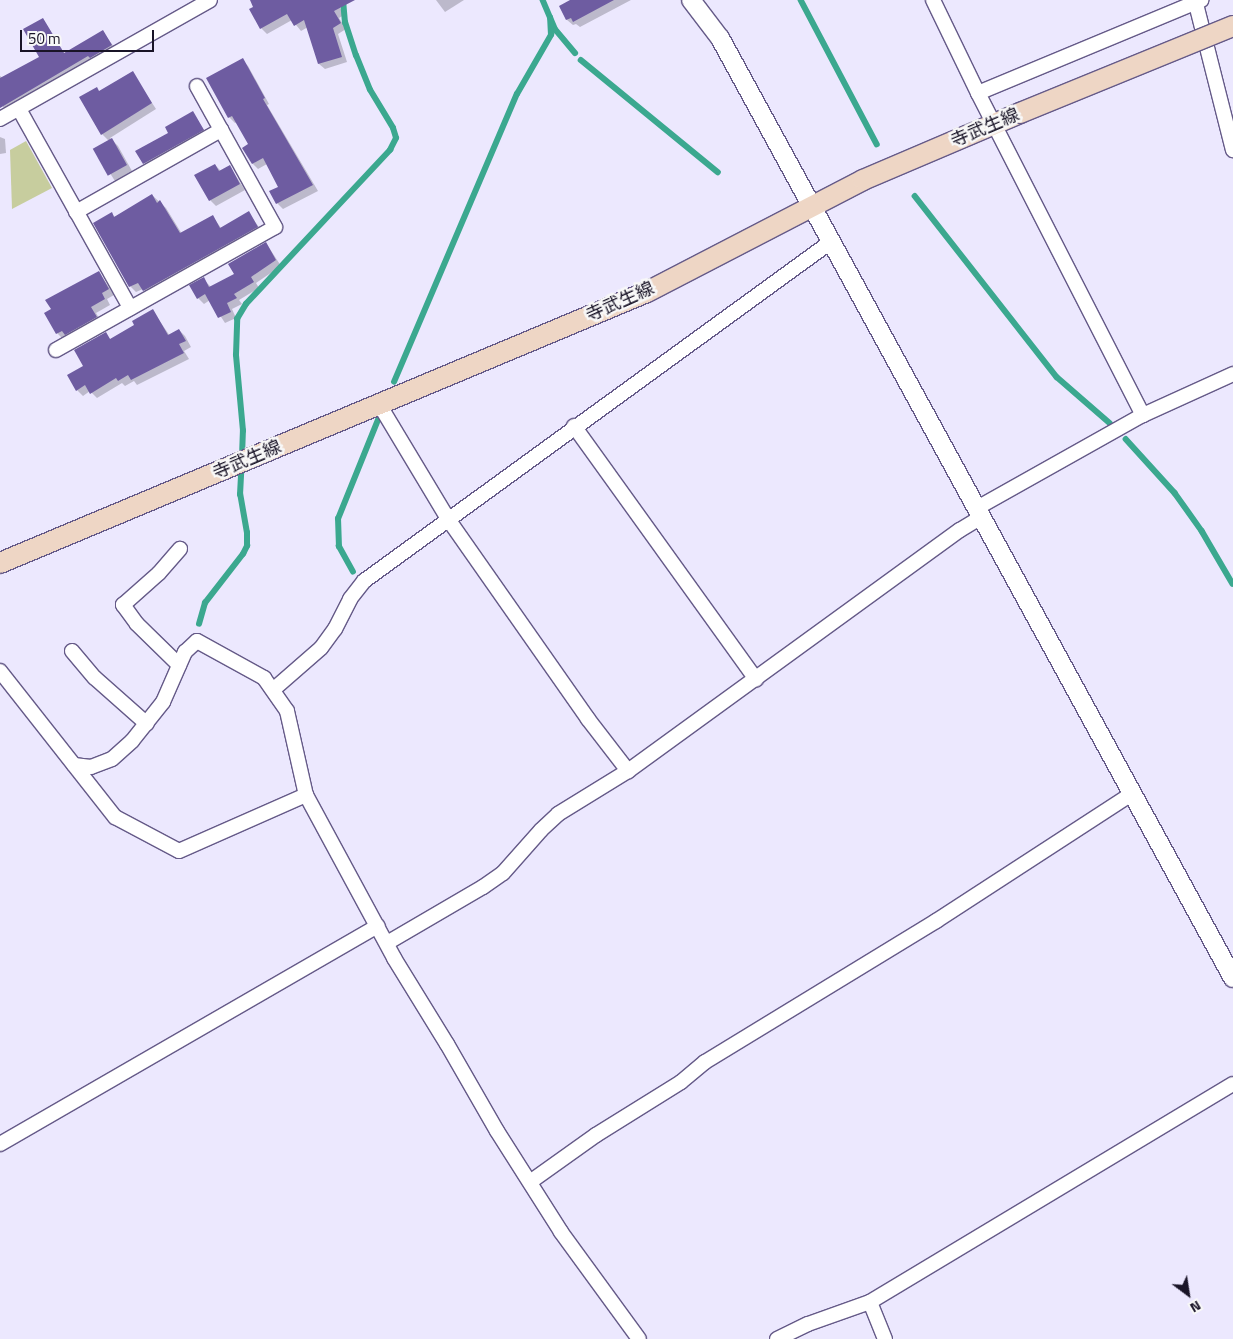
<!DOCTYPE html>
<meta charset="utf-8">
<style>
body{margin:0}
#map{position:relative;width:1233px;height:1339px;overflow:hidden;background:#ece8fe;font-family:"Titillium Web","Noto Sans JP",sans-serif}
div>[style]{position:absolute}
.green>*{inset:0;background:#c7cd9e}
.shadow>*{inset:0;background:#0003}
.stream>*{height:5.5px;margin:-2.75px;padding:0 2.75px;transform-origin:2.75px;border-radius:2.75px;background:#3ba88f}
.building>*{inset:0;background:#6e5ca1;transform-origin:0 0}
.roads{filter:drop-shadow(1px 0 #655a88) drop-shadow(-1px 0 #655a88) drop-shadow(0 1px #655a88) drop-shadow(0 -1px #655a88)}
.minor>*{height:14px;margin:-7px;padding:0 7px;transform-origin:7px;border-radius:7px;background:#fff}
.tertiary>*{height:18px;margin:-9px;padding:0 9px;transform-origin:9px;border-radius:9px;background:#fff}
.secondary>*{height:20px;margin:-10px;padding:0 10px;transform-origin:10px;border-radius:10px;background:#eed6c5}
.bridges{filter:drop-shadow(1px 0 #655a88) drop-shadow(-1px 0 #655a88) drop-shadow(0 1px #655a88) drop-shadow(0 -1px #655a88)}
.secondary-bridge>*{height:20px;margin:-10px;padding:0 10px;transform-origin:10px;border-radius:10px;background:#eed6c5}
span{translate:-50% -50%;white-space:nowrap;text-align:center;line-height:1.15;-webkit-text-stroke:5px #f8f8f8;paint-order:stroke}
.street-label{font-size:18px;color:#191427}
.north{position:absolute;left:1163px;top:1269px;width:50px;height:50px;-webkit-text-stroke:4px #f8f8f8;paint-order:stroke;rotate:149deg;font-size:14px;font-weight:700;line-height:20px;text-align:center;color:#191427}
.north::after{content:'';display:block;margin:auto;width:18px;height:22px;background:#191427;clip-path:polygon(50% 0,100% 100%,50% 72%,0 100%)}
.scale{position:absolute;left:20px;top:30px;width:134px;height:22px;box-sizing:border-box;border:2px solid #191427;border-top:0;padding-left:6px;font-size:15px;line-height:18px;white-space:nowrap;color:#191427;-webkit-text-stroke:4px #f8f8f8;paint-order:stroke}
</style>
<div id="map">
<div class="green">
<i style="clip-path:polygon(26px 141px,52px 188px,12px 209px,10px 150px)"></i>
</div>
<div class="shadow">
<i style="clip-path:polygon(251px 0,336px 0,344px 15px,339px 18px,346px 29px,338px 34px,347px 62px,325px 69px,319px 64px,308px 27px,301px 31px,292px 20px,267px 34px,261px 28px)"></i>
<i style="clip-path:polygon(436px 0,464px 0,445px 12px)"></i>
<i style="clip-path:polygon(572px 0,631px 0,580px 27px,576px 24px,573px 25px,567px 20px,560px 7px)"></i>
<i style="clip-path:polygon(42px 19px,65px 54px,103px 32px,117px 51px,8px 113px,0 103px,0 76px,3px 78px,41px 58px)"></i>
<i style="clip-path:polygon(242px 60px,248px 66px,269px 104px,267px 105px,318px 191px,283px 209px,277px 203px,279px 188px,267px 164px,258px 169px,253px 164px,250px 145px,237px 122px,235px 123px,229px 117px,208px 79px)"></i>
<i style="clip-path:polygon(132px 72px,156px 109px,110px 138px,118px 146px,132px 171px,115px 181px,95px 150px,109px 141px,102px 134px,100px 92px)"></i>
<i style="clip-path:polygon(192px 112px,208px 136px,149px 169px,144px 163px,170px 133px)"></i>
<i style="clip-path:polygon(0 137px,5px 139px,6px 153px,0 154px)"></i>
<i style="clip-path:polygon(215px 165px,221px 171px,230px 167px,245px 190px,216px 206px,210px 200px)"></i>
<i style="clip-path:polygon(152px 195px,166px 208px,182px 234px,213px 217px,221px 228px,249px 213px,263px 233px,149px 296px,143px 289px,136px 292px,130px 286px,95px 223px,112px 214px,115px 217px)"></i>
<i style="clip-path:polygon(266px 243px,281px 266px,256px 283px,259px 288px,239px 300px,242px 304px,232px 309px,236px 318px,225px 323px,210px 300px,204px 304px,198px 298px,203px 279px,211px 287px,236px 274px)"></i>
<i style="clip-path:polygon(99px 272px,114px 295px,107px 299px,110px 305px,96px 313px,102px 323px,63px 339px,57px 333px)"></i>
<i style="clip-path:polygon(152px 310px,170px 336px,179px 330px,185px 336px,191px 347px,184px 351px,189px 359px,137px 385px,134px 381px,125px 386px,122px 383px,97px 398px,90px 391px,83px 396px,77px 390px,85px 366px,105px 334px,111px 340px,136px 325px)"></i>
</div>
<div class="stream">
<i style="left:543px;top:0;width:33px;rotate:67deg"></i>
<i style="left:556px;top:30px;width:30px;rotate:50deg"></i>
<i style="left:801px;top:0;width:163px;rotate:62.2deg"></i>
<i style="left:581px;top:60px;width:177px;rotate:39.3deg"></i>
<i style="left:915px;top:196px;width:230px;rotate:51.9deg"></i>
<i style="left:1057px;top:377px;width:70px;rotate:41deg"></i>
<i style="left:394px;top:382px;width:313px;rotate:-66.9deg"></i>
<i style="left:517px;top:94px;width:68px;rotate:-60deg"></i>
<i style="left:551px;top:35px;width:17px;rotate:-93deg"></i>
<i style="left:1126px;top:439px;width:73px;rotate:47.8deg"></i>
<i style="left:1175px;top:493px;width:47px;rotate:54.6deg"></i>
<i style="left:1202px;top:531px;width:61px;rotate:59.7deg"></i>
<i style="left:242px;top:457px;width:26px;rotate:-88deg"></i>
<i style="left:243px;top:431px;width:76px;rotate:-95.3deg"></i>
<i style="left:236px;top:355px;width:36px;rotate:-88deg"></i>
<i style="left:237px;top:319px;width:17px;rotate:-59deg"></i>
<i style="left:246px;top:304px;width:211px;rotate:-46.9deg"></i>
<i style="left:390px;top:150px;width:13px;rotate:-63deg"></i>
<i style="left:396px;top:138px;width:10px;rotate:-107deg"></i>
<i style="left:393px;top:128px;width:44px;rotate:-121.2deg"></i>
<i style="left:370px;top:90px;width:37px;rotate:-112deg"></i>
<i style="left:356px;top:56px;width:35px;rotate:-108deg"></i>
<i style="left:345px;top:23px;width:23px;rotate:-95deg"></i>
<i style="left:353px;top:572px;width:29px;rotate:-119deg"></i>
<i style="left:339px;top:547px;width:28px;rotate:-92deg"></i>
<i style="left:338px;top:519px;width:107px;rotate:-68deg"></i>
<i style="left:199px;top:624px;width:22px;rotate:-74deg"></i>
<i style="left:205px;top:603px;width:62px;rotate:-52.2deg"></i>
<i style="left:243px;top:554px;width:9px;rotate:-63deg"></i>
<i style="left:247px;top:546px;width:13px;rotate:-90deg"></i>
<i style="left:247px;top:533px;width:39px;rotate:-100deg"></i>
<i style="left:240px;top:495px;width:21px;rotate:-87deg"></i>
</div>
<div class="building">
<i style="clip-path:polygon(250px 0,355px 0,334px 11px,341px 23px,333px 28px,342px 57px,318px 64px,304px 20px,294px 26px,287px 14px,260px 29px,249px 9px,253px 7px)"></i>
<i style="clip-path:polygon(570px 0,614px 0,573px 22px,571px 18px,566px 20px,559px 6px)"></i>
<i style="clip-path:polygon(43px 18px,64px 53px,103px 30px,112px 45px,90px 58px,88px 56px,0 108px,0 78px,39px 57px,23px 29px)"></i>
<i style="clip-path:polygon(243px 58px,265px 98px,263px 99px,313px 185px,276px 204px,269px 191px,278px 187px,263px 158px,252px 164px,242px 148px,248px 144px,232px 116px,228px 118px,206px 78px)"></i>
<i style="clip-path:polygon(133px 71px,152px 103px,101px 135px,79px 97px,97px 87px,99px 91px)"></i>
<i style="clip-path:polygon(193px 111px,204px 130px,143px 164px,135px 151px,168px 133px,165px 127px)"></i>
<i style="left:112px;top:138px;width:31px;height:22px;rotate:61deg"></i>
<i style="clip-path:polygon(215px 164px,219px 171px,230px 165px,240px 184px,209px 201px,194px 175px)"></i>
<i style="clip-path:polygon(152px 194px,157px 203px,160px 200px,180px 233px,213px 215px,220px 228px,249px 211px,258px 227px,143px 291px,138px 283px,129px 287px,93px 223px,112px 212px,114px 217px)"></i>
<i style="clip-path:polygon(266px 242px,276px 260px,251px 277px,254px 282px,234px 294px,237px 298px,227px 303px,231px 312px,218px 318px,205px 294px,197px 299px,189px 285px,204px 277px,209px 287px,234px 274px,228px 264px)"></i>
<i style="clip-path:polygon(99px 271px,109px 289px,102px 293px,105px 299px,91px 307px,97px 317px,65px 335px,62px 331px,56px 334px,44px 313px,51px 309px,45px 300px)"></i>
<i style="clip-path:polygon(153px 309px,168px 335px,179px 329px,186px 341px,179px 344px,184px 353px,131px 380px,128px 375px,118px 381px,116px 378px,90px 394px,85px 385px,76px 391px,67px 375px,83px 366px,74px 350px,106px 332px,110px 339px,134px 325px,132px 321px)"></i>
</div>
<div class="roads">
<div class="minor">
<i style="left:933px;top:0;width:103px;rotate:64.2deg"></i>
<i style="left:978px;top:93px;width:362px;rotate:62.9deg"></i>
<i style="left:1195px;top:0;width:155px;rotate:75.8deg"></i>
<i style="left:978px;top:93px;width:242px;rotate:-22.6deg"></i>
<i style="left:19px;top:109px;width:228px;rotate:60.8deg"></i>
<i style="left:0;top:119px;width:241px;rotate:-29.5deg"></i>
<i style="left:76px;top:212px;width:167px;rotate:-29.5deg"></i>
<i style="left:56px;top:350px;width:251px;rotate:-29.3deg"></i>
<i style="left:275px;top:227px;width:161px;rotate:-119deg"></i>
<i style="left:379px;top:404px;width:134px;rotate:59deg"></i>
<i style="left:448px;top:519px;width:244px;rotate:55deg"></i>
<i style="left:588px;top:719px;width:66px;rotate:52.4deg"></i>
<i style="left:574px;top:426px;width:312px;rotate:54.3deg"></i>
<i style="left:977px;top:508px;width:190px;rotate:-29.3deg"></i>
<i style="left:1143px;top:415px;width:99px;rotate:-24.5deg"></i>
<i style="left:72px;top:651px;width:35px;rotate:50deg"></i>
<i style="left:95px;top:678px;width:69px;rotate:41.5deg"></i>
<i style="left:179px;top:665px;width:59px;rotate:-135.7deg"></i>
<i style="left:137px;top:624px;width:24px;rotate:-126deg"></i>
<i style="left:123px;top:605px;width:48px;rotate:-41.6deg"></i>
<i style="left:159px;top:573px;width:32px;rotate:-49deg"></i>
<i style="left:0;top:671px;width:186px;rotate:51.8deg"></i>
<i style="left:115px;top:817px;width:72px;rotate:28deg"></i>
<i style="left:179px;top:851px;width:139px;rotate:-23.8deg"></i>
<i style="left:274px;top:689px;width:62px;rotate:-41.1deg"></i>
<i style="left:321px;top:648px;width:24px;rotate:-54deg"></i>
<i style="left:335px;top:629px;width:34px;rotate:-63deg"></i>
<i style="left:350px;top:599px;width:23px;rotate:-52deg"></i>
<i style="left:364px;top:581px;width:578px;rotate:-36deg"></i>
<i style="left:74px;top:765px;width:17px;rotate:7deg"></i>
<i style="left:91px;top:767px;width:22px;rotate:-21deg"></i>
<i style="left:112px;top:759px;width:27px;rotate:-42deg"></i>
<i style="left:132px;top:741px;width:50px;rotate:-51.5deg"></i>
<i style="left:163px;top:702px;width:55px;rotate:-66.3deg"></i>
<i style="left:185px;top:652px;width:16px;rotate:-43deg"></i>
<i style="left:197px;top:641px;width:77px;rotate:28.9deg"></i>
<i style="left:264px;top:678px;width:40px;rotate:55.1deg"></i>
<i style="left:287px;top:711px;width:86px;rotate:77.3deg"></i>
<i style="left:306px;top:795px;width:185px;rotate:61.6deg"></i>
<i style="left:394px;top:958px;width:101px;rotate:58.4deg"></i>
<i style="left:447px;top:1044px;width:100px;rotate:60.1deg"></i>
<i style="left:497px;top:1131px;width:120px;rotate:57.6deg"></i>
<i style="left:561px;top:1232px;width:132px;rotate:53.9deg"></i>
<i style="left:387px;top:943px;width:111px;rotate:-30.3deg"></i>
<i style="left:483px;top:887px;width:24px;rotate:-35deg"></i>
<i style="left:503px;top:873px;width:57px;rotate:-48.5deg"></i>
<i style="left:541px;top:830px;width:23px;rotate:-43deg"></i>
<i style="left:558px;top:814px;width:82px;rotate:-31.6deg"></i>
<i style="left:628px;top:771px;width:410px;rotate:-36deg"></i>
<i style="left:960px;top:530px;width:26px;rotate:-31deg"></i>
<i style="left:0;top:1144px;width:436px;rotate:-30deg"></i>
<i style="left:530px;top:1182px;width:81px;rotate:-35.5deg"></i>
<i style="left:596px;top:1135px;width:100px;rotate:-31.9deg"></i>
<i style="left:681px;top:1082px;width:31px;rotate:-40deg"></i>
<i style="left:705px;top:1062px;width:271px;rotate:-31.4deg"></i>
<i style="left:936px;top:921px;width:235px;rotate:-33deg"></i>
<i style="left:870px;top:1302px;width:40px;rotate:68deg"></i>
<i style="left:777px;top:1339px;width:34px;rotate:-26deg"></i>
<i style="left:808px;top:1324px;width:66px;rotate:-19.5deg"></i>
<i style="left:870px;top:1302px;width:423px;rotate:-31deg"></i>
</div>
<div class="tertiary">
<i style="left:691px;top:0;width:48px;rotate:52.7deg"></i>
<i style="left:720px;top:38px;width:1071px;rotate:61.38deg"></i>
</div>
<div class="secondary">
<i style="left:0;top:563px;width:701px;rotate:-22.73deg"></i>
<i style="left:647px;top:292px;width:243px;rotate:-27.4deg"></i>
<i style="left:863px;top:180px;width:171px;rotate:-23.1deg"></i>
</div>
</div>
<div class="bridges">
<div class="secondary-bridge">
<i style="left:1020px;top:113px;width:230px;rotate:-22.2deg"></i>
</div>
</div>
<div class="street-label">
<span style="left:985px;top:128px;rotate:-23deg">寺武生線</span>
<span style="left:620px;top:302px;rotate:-24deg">寺武生線</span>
<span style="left:247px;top:460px;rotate:-23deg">寺武生線</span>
</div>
<div class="north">N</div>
<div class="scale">50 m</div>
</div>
